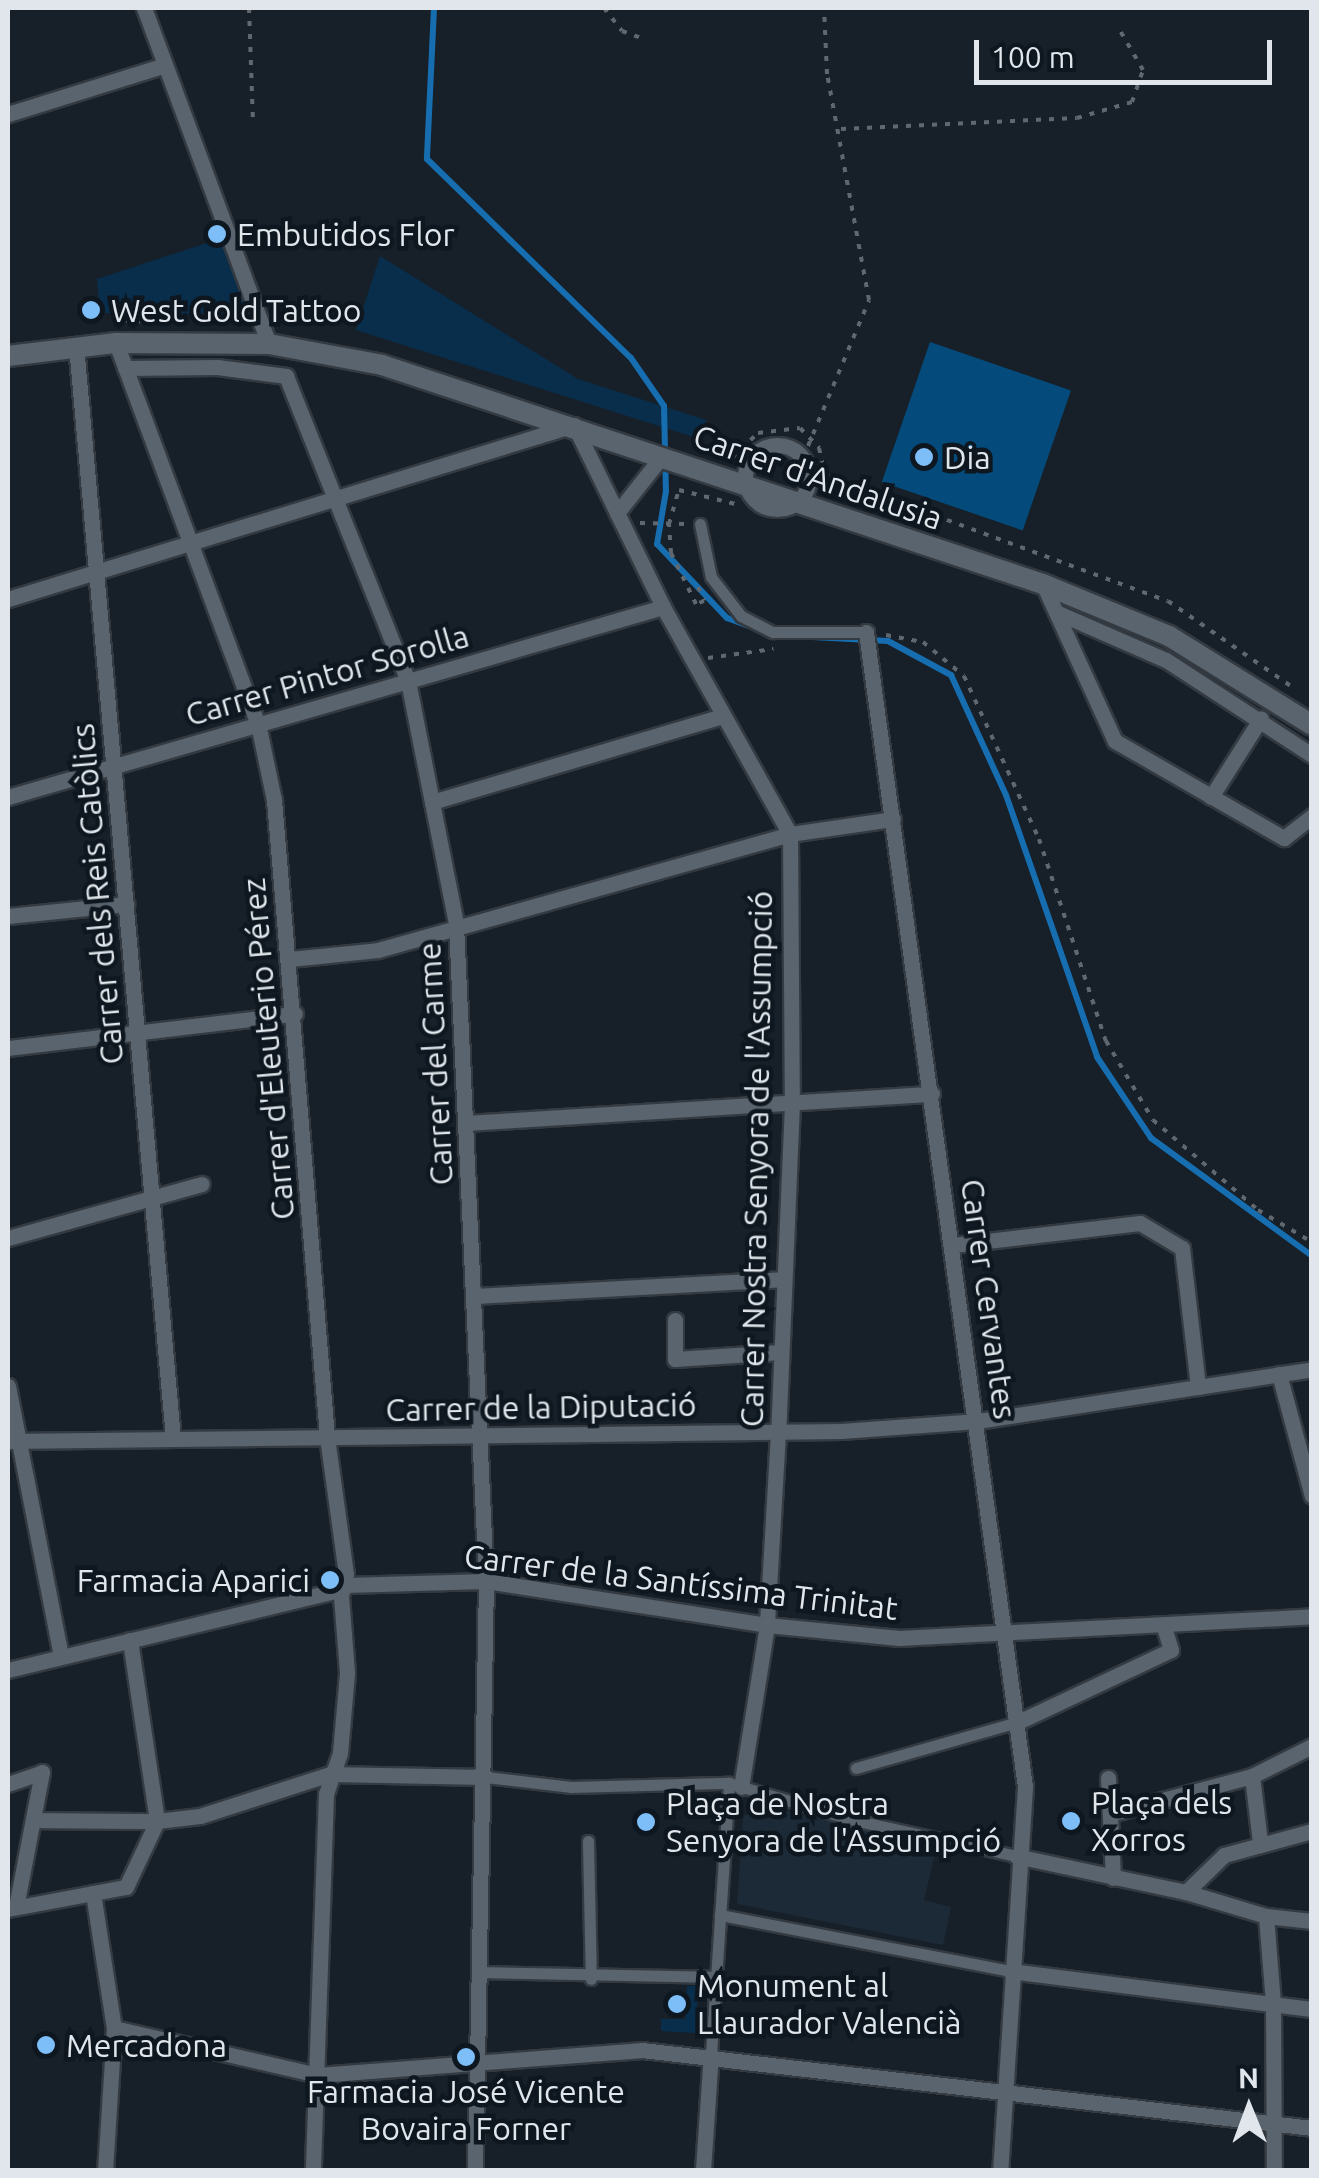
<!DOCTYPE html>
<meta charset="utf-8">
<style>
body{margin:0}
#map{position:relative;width:1319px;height:2178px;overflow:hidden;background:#172029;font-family:Ubuntu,sans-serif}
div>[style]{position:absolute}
.built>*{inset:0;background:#1c2a37}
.green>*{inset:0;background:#082e4c}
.stream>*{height:6px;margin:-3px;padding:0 3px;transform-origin:3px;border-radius:3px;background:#166eb0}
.building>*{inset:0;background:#044b7c;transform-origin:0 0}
.path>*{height:4px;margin-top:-2px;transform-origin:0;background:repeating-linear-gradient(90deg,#60676f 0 5px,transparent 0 13px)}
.roads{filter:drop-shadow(2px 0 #343a41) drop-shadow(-2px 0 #343a41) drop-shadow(0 2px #343a41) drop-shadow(0 -2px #343a41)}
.pedestrian>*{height:11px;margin:-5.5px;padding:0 5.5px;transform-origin:5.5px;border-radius:5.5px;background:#59646e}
.minor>*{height:15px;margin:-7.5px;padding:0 7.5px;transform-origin:7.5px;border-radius:7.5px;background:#59646e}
.minor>.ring{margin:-7.5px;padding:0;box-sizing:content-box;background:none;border:15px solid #59646e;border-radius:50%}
.tertiary>*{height:20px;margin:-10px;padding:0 10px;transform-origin:10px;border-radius:10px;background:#59646e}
.dots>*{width:28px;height:28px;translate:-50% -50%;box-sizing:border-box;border:5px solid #0e171f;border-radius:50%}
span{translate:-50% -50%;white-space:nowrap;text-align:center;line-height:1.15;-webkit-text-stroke:9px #0e171f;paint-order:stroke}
.poi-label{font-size:32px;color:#e0e6ec}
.left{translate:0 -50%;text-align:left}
.right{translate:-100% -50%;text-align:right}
.street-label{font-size:32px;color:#e0e6ec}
.frame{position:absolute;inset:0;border:10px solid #e0e6ec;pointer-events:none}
.north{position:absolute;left:1199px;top:2058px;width:100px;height:100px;-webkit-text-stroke:8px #0e171f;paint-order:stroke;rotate:359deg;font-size:28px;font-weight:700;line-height:40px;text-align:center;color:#e0e6ec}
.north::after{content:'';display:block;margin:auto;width:35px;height:45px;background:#e0e6ec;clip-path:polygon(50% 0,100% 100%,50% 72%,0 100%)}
.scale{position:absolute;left:974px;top:40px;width:298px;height:45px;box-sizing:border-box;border:5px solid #e0e6ec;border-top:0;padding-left:12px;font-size:30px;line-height:35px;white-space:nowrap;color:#e0e6ec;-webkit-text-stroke:8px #0e171f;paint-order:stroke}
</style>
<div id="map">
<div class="built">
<i style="clip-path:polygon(767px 1805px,936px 1849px,924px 1900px,951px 1907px,943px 1945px,737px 1904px,743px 1816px)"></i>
</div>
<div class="green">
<i style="clip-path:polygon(222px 238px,249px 314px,100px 313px,97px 279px)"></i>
<i style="clip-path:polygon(380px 256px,578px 379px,706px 420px,700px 439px,356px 330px)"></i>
<i style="clip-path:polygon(687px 1986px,698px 1986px,696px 2033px,661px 2031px,661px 2019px,685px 2019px)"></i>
</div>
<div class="stream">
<i style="left:434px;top:8px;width:151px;rotate:92.7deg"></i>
<i style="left:427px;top:159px;width:285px;rotate:44.3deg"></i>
<i style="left:631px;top:358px;width:58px;rotate:55.5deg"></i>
<i style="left:664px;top:406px;width:85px;rotate:88.7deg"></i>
<i style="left:666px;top:491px;width:54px;rotate:99.6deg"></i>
<i style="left:657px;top:544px;width:102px;rotate:46.6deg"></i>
<i style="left:727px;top:618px;width:23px;rotate:20deg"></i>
<i style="left:775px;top:635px;width:113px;rotate:3deg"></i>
<i style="left:888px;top:641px;width:72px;rotate:28.4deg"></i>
<i style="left:951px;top:675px;width:132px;rotate:65.4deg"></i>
<i style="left:1006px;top:795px;width:277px;rotate:70.8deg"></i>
<i style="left:1097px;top:1057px;width:97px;rotate:56.3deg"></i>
<i style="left:1151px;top:1138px;width:200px;rotate:36.2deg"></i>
</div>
<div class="building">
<i style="left:930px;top:342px;width:149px;height:148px;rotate:19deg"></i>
</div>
<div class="path">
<i style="left:249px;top:8px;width:114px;rotate:88deg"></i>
<i style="left:604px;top:8px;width:29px;rotate:52deg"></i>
<i style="left:622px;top:31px;width:20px;rotate:20deg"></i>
<i style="left:841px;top:129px;width:236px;rotate:-2.7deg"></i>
<i style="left:1077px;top:118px;width:57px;rotate:-16.2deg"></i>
<i style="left:1132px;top:102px;width:34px;rotate:-71deg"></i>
<i style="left:1143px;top:70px;width:48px;rotate:-120.3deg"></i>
<i style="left:126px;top:321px;width:55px;rotate:1deg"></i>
<i style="left:732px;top:458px;width:36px;rotate:-44deg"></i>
<i style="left:758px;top:433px;width:42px;rotate:-6.8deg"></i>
<i style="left:800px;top:428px;width:28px;rotate:46deg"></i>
<i style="left:819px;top:448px;width:28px;rotate:77deg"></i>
<i style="left:825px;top:475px;width:365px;rotate:20.2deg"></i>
<i style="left:1168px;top:601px;width:155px;rotate:34.7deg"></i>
<i style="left:803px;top:458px;width:171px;rotate:-67.3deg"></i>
<i style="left:869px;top:300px;width:230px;rotate:-100.5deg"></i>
<i style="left:827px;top:74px;width:66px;rotate:-92.6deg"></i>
<i style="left:640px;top:523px;width:45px;rotate:1.3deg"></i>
<i style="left:698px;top:587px;width:15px;rotate:67deg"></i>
<i style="left:704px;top:601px;width:9px;rotate:159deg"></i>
<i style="left:696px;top:604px;width:57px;rotate:-116.1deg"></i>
<i style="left:671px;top:553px;width:29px;rotate:-94deg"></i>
<i style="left:669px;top:524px;width:35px;rotate:-74deg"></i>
<i style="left:679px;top:490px;width:58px;rotate:14deg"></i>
<i style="left:886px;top:635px;width:38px;rotate:11deg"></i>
<i style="left:923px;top:642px;width:53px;rotate:39.7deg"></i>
<i style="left:964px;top:676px;width:179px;rotate:65.3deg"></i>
<i style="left:1039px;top:839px;width:213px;rotate:71.7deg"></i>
<i style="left:1106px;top:1041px;width:92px;rotate:59.3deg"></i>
<i style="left:1153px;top:1120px;width:138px;rotate:40.6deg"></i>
<i style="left:1258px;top:1210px;width:63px;rotate:30.7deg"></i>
<i style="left:708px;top:658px;width:66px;rotate:-7.9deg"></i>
</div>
<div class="roads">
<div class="pedestrian">
<i style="left:700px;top:524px;width:54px;rotate:78.3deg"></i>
<i style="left:711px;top:577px;width:49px;rotate:52.4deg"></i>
<i style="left:741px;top:616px;width:36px;rotate:27deg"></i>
<i style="left:773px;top:632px;width:93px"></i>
<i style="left:856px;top:1768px;width:168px;rotate:-15.9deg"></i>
<i style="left:486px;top:1777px;width:86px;rotate:6.7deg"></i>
<i style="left:571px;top:1787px;width:158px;rotate:-1.5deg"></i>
<i style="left:729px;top:1783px;width:130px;rotate:16.5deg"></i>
<i style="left:854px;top:1820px;width:166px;rotate:12.5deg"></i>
<i style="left:588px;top:1841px;width:138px;rotate:88.8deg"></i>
<i style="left:720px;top:1915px;width:295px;rotate:10.9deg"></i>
<i style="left:482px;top:1972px;width:234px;rotate:1.2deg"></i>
<i style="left:711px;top:2054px;width:272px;rotate:-86.2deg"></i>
</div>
<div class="minor">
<i style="left:144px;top:8px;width:358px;rotate:69.6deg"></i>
<i style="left:8px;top:114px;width:164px;rotate:-17.3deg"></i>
<i style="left:116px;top:343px;width:407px;rotate:69.6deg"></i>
<i style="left:258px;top:724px;width:78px;rotate:78.1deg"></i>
<i style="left:274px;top:800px;width:639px;rotate:85.24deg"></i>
<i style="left:327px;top:1437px;width:138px;rotate:82.1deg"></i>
<i style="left:346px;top:1574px;width:23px;rotate:103deg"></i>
<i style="left:341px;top:1596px;width:77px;rotate:85.5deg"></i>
<i style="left:347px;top:1673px;width:80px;rotate:95deg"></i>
<i style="left:340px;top:1753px;width:43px;rotate:108.9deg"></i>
<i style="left:326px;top:1794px;width:376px;rotate:92deg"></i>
<i style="left:76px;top:345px;width:1098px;rotate:84.93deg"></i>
<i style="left:125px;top:368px;width:92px;rotate:-0.6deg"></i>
<i style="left:217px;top:367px;width:70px;rotate:7.4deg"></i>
<i style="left:286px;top:376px;width:328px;rotate:68.2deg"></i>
<i style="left:408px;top:681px;width:248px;rotate:78.8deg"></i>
<i style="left:456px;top:924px;width:658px;rotate:87.39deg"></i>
<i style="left:486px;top:1581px;width:589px;rotate:91.07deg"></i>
<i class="ring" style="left:745px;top:445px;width:49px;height:49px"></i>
<i style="left:617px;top:513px;width:73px;rotate:-51.7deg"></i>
<i style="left:1043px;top:584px;width:173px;rotate:65.4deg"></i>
<i style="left:1115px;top:741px;width:195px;rotate:29.9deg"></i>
<i style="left:1284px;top:838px;width:36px;rotate:-38deg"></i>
<i style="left:8px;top:599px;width:592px;rotate:-17.09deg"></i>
<i style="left:574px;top:425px;width:203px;rotate:63.9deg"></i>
<i style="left:663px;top:607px;width:260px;rotate:60.8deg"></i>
<i style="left:790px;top:834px;width:269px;rotate:89.6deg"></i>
<i style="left:792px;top:1103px;width:329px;rotate:92.4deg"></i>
<i style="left:778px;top:1432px;width:193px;rotate:93.3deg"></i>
<i style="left:767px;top:1625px;width:164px;rotate:99.1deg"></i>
<i style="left:1056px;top:612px;width:120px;rotate:23.6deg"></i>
<i style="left:1166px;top:660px;width:174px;rotate:33.1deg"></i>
<i style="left:866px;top:632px;width:1166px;rotate:82.16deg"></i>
<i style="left:1025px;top:1787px;width:384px;rotate:93.7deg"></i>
<i style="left:8px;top:797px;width:682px;rotate:-16.18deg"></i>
<i style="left:1211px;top:797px;width:93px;rotate:-57.7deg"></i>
<i style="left:432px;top:802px;width:303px;rotate:-16.5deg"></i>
<i style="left:8px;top:916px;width:119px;rotate:-5.8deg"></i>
<i style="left:290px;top:959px;width:88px;rotate:-5.8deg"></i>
<i style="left:378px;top:950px;width:428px;rotate:-15.7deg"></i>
<i style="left:790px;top:834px;width:104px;rotate:-8.3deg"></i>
<i style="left:8px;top:1048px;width:289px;rotate:-6.8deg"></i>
<i style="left:466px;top:1123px;width:467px;rotate:-3.6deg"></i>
<i style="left:8px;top:1238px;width:201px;rotate:-15.6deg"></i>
<i style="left:953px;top:1245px;width:188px;rotate:-6.7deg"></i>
<i style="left:1140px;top:1223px;width:49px;rotate:30.8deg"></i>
<i style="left:1182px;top:1248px;width:140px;rotate:83.4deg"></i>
<i style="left:473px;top:1296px;width:311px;rotate:-3.1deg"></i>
<i style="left:675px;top:1320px;width:39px;rotate:90deg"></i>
<i style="left:675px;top:1359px;width:106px;rotate:-3.8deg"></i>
<i style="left:1279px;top:1374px;width:126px;rotate:74.9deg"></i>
<i style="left:8px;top:1386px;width:275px;rotate:78.9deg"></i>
<i style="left:8px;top:1441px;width:833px;rotate:-0.69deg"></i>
<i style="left:841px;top:1431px;width:137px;rotate:-4.2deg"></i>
<i style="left:978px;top:1421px;width:338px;rotate:-8.8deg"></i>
<i style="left:344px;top:1585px;width:142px;rotate:-1.6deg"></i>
<i style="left:486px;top:1581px;width:284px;rotate:8.9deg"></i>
<i style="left:767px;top:1625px;width:133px;rotate:5.6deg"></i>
<i style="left:899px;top:1638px;width:414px;rotate:-3deg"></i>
<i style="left:8px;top:1670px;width:345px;rotate:-13.6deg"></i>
<i style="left:1018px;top:1722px;width:169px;rotate:-25.2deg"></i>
<i style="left:1171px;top:1650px;width:27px;rotate:-107deg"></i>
<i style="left:1252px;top:1776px;width:66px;rotate:83.1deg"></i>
<i style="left:1108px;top:1778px;width:100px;rotate:87.1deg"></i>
<i style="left:8px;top:1784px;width:36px;rotate:-19deg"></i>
<i style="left:42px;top:1772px;width:137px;rotate:100.9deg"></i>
<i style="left:1110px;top:1814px;width:147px;rotate:-15deg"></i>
<i style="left:1252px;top:1776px;width:67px;rotate:-26.6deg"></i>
<i style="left:33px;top:1820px;width:124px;rotate:0.5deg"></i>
<i style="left:157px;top:1821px;width:183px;rotate:-98.5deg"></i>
<i style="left:1016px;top:1856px;width:174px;rotate:12deg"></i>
<i style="left:1186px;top:1892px;width:84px;rotate:16.7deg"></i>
<i style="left:1266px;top:1916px;width:46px;rotate:6.2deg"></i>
<i style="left:1186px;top:1892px;width:53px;rotate:-44.2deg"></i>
<i style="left:1224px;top:1855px;width:91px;rotate:-15.3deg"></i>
<i style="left:93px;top:1893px;width:137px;rotate:81.2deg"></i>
<i style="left:114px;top:2028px;width:142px;rotate:93.6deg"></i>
<i style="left:8px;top:1909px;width:120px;rotate:-10.6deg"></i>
<i style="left:126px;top:1887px;width:73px;rotate:-64.8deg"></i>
<i style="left:157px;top:1821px;width:43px;rotate:-6.6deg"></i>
<i style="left:200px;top:1816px;width:137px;rotate:-17.9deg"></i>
<i style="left:330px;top:1774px;width:156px;rotate:1.1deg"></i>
<i style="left:1266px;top:1916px;width:87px;rotate:85.4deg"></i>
<i style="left:1273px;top:2003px;width:167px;rotate:89.7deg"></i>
<i style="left:1010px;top:1971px;width:304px;rotate:7.2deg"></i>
<i style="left:114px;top:2028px;width:209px;rotate:13deg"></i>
<i style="left:318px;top:2075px;width:325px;rotate:-4.4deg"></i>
<i style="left:642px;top:2050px;width:675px;rotate:6.64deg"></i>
<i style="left:703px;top:2170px;width:116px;rotate:-86.1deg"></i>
</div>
<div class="tertiary">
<i style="left:8px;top:356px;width:109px;rotate:-6.9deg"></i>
<i style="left:116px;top:343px;width:153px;rotate:0.4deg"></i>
<i style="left:269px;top:344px;width:115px;rotate:10.5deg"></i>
<i style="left:382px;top:365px;width:696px;rotate:18.33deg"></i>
<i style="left:1043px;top:584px;width:136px;rotate:22.4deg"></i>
<i style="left:1169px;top:636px;width:168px;rotate:31.9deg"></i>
</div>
</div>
<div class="dots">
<i style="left:217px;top:234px;background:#7dbef9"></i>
<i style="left:91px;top:310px;background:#7dbef9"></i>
<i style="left:924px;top:457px;background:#7dbef9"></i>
<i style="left:330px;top:1580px;background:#7dbef9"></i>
<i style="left:1071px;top:1821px;background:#7dbef9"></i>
<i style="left:646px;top:1822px;background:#7dbef9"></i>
<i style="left:677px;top:2004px;background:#7dbef9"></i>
<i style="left:46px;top:2045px;background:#7dbef9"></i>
<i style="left:466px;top:2057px;background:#7dbef9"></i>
</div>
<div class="poi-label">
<span class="left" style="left:237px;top:234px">Embutidos Flor</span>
<span class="left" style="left:111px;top:310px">West Gold Tattoo</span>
<span class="left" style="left:944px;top:457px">Dia</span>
<span class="right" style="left:310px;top:1580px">Farmacia Aparici</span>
<span class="left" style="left:1091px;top:1821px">Plaça dels<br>Xorros</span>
<span class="left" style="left:666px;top:1822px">Plaça de Nostra<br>Senyora de l'Assumpció</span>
<span class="left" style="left:697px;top:2004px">Monument al<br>Llaurador Valencià</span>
<span class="left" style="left:66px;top:2045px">Mercadona</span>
<span style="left:466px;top:2110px">Farmacia José Vicente<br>Bovaira Forner</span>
</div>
<div class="street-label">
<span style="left:818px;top:477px;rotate:19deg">Carrer d'Andalusia</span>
<span style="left:327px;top:675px;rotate:-16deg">Carrer Pintor Sorolla</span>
<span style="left:97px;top:894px;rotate:-95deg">Carrer dels Reis Catòlics</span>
<span style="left:268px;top:1049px;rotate:-95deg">Carrer d'Eleuterio Pérez</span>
<span style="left:435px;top:1064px;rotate:-93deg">Carrer del Carme</span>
<span style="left:756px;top:1159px;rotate:-89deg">Carrer Nostra Senyora de l'Assumpció</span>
<span style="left:989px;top:1299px;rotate:82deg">Carrer Cervantes</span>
<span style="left:541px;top:1407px;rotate:-1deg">Carrer de la Diputació</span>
<span style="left:681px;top:1582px;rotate:7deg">Carrer de la Santíssima Trinitat</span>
</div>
<div class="frame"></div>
<div class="north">N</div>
<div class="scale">100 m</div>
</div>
